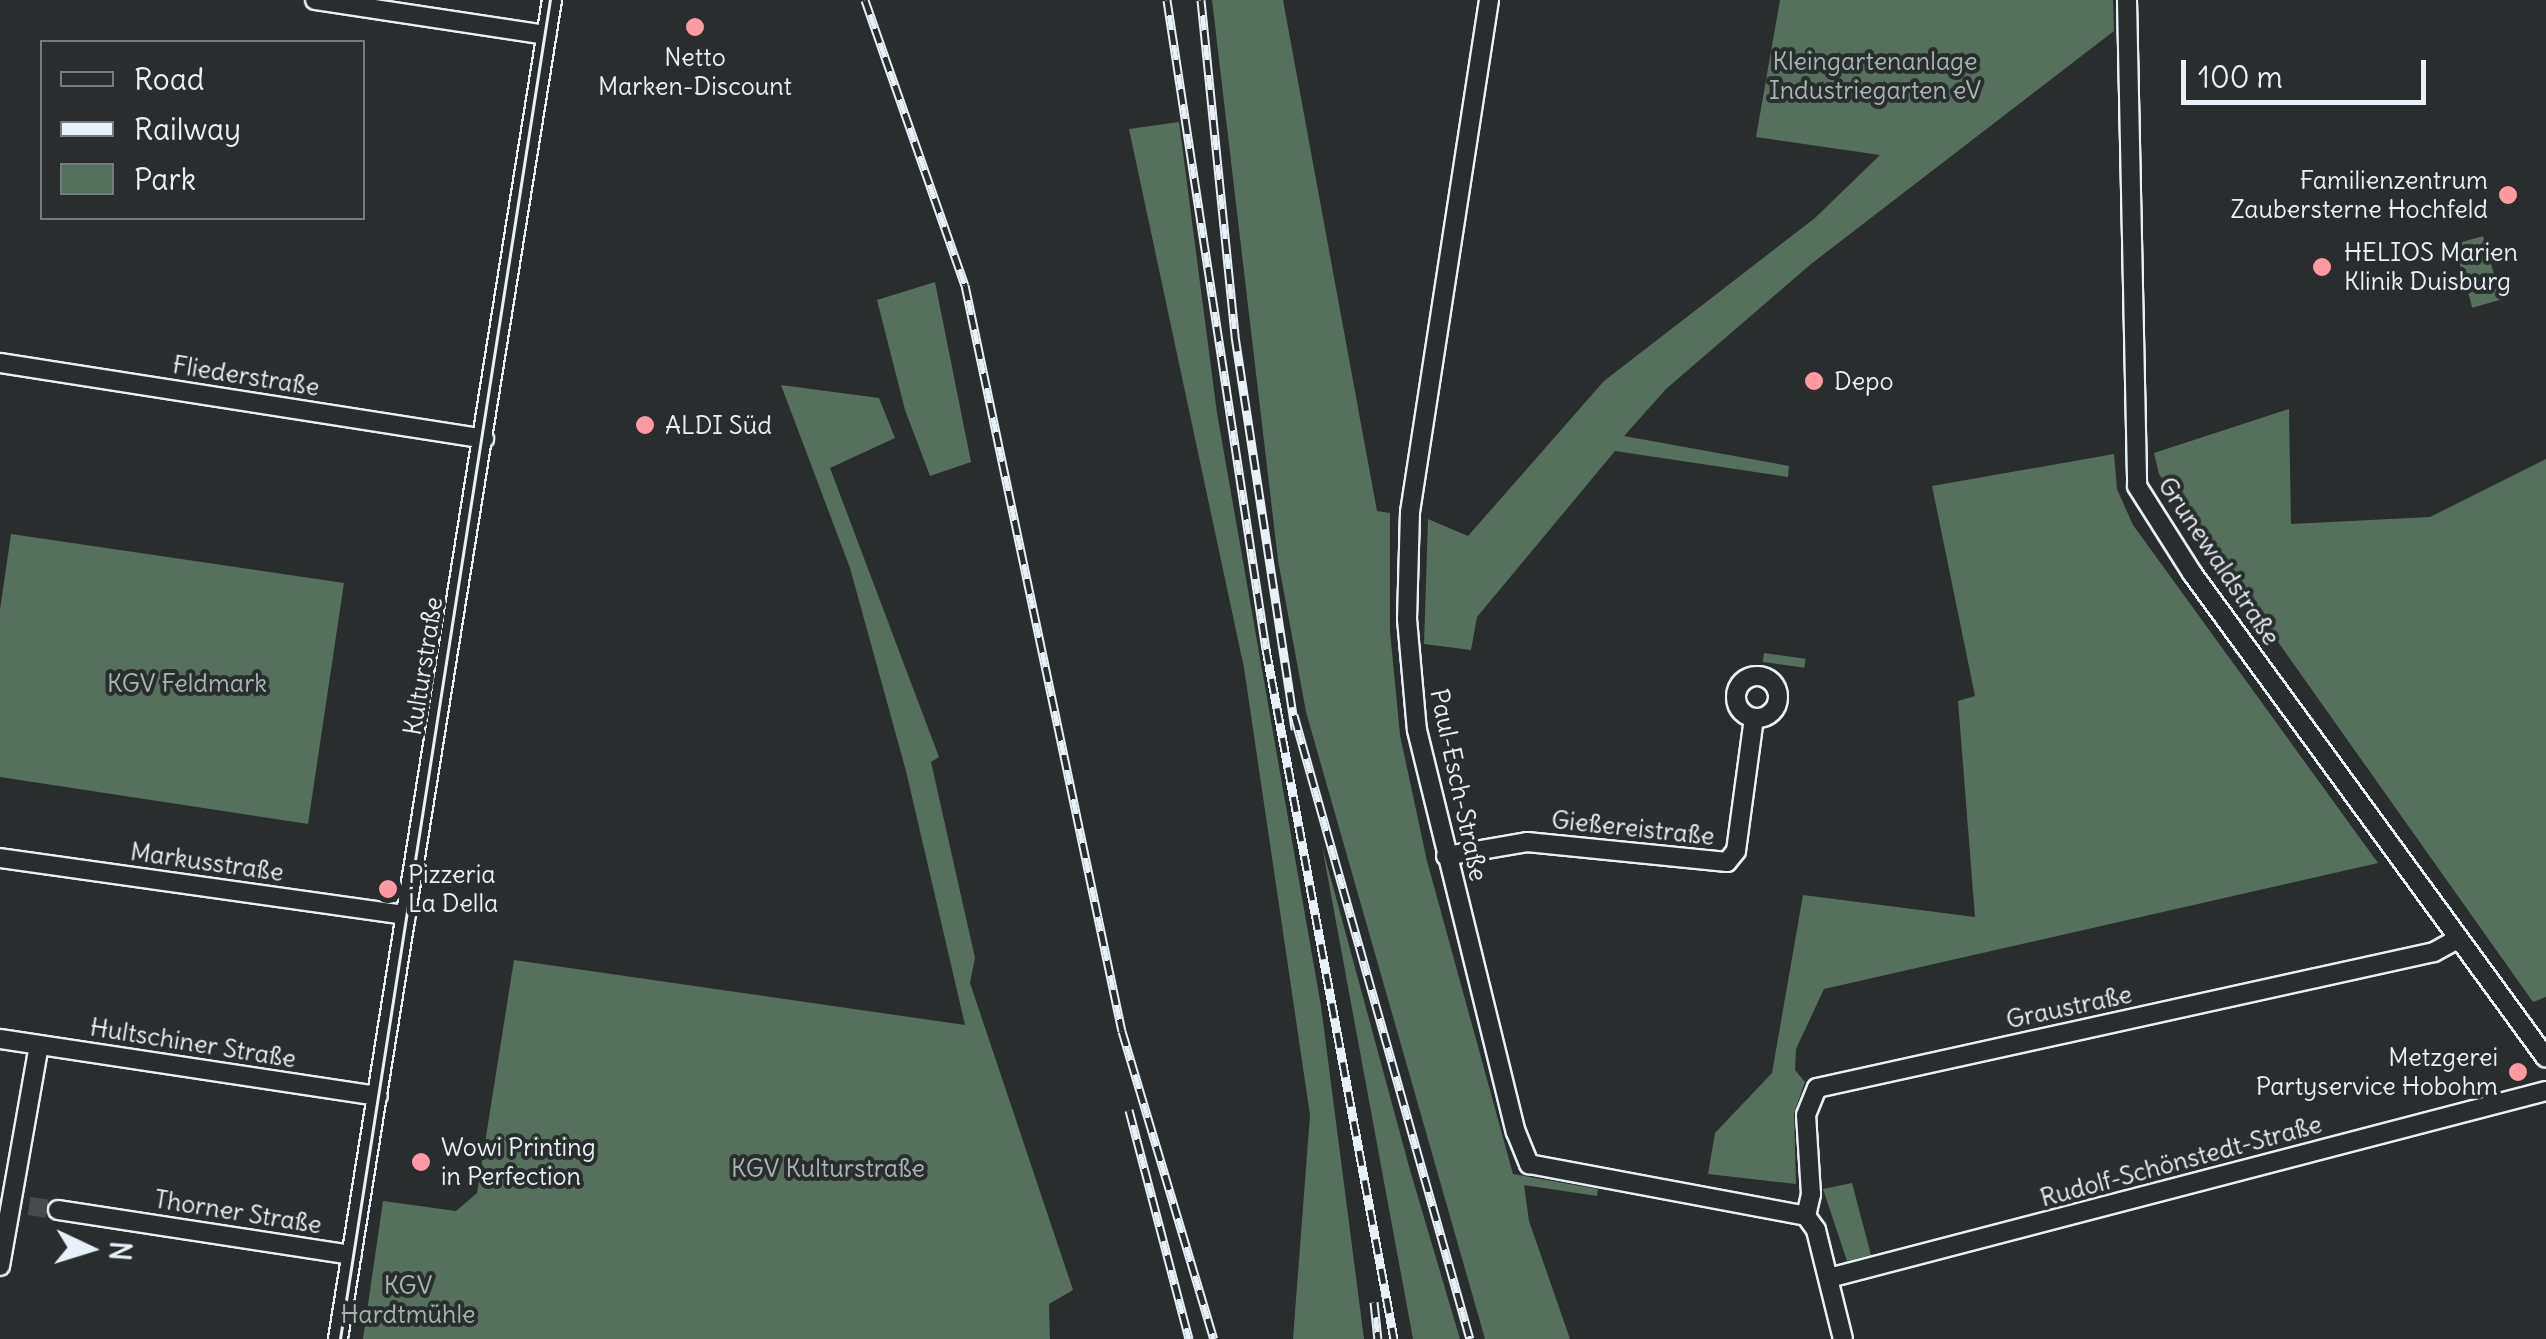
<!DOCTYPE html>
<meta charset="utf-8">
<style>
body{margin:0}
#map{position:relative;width:2546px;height:1339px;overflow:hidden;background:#2a2d2e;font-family:Delius,sans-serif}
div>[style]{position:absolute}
.green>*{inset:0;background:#576f5d;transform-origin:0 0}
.street-tunnel>*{height:18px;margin-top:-9px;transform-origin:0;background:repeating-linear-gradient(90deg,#464a4c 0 18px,transparent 0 27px)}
.roads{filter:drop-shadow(2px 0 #e8f1f8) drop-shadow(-2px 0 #e8f1f8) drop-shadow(0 2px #e8f1f8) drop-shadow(0 -2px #e8f1f8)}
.street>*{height:18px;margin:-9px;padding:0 9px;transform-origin:9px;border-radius:9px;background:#2a2d2e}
.street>.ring{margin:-9px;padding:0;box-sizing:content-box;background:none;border:18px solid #2a2d2e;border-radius:50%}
.tram>*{height:2.5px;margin:-1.25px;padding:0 1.25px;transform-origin:1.25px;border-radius:1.25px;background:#e8f1f8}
.rail>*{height:9px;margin-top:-4.5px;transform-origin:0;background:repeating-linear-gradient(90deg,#2a2d2e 0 15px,#e8f1f8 0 30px);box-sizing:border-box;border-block:2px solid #e8f1f8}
.dots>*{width:28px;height:28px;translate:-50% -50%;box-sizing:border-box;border:5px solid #2a2d2e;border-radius:50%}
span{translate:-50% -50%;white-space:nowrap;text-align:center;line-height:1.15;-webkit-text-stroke:8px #2a2d2e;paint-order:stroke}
.poi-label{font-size:25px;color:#e8f1f8}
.right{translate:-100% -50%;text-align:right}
.left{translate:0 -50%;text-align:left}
.park-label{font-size:25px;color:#a7b6b2}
.street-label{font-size:25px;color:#e8f1f8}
.legend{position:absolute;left:40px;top:40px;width:325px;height:180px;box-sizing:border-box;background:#2a2d2e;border:2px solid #767b7f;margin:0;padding:12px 18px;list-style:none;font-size:30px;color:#e8f1f8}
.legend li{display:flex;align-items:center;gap:20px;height:50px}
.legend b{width:50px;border:2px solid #767b7f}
.north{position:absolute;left:40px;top:1199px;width:100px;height:100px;-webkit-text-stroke:8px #2a2d2e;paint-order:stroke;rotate:94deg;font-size:28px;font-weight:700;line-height:40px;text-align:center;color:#e8f1f8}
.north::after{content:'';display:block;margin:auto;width:35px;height:45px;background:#e8f1f8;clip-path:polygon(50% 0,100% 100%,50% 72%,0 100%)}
.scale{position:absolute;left:2181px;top:60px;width:245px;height:45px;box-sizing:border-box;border:5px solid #e8f1f8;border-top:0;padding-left:12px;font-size:30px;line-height:35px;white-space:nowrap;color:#e8f1f8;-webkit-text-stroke:8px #2a2d2e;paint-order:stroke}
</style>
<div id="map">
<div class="green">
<i style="clip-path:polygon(1212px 0,1283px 0,1377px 511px,1390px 513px,1390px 631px,1400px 735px,1427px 861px,1513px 1174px,1598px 1189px,1597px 1196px,1524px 1185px,1529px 1221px,1570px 1339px,1485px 1339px,1306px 712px,1278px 560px)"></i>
<i style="clip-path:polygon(1780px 0,2113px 0,2114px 31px,1811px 264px,1666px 389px,1624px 436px,1789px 466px,1788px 477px,1615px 451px,1477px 617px,1471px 650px,1424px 644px,1428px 519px,1468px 536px,1604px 381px,1815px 218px,1880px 155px,1756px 137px)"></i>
<i style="clip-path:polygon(1179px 122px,1217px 413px,1321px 1006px,1364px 1339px,1293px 1339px,1310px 1115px,1244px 668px,1129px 129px)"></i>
<i style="left:2483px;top:236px;width:66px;height:30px;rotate:74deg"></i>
<i style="clip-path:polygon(935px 282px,971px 462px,930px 476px,905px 410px,877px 300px)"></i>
<i style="clip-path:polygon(781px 385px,879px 398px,895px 438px,830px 468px,939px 757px,931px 762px,975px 958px,970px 983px,1073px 1290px,1049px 1304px,1050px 1339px,363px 1339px,383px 1201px,456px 1211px,477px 1193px,514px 960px,965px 1025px,906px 771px,850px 568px)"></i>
<i style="clip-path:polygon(2289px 409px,2291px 524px,2430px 517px,2546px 459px,2546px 997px,2533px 1002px,2159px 474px,2154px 453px)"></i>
<i style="clip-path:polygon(2114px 454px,2117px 489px,2133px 525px,2378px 863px,1824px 989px,1796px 1049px,1795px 1070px,1805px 1082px,1794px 1113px,1796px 1184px,1708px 1174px,1715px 1133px,1772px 1073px,1803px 895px,1975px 917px,1958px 701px,1975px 696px,1932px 486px)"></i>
<i style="clip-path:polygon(11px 534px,344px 583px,308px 824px,0 777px,0 610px)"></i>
<i style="left:1764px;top:653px;width:42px;height:9px;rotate:8deg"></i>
<i style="clip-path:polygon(1322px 846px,1410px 1170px,1460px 1339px,1413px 1339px)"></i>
<i style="clip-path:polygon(1852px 1183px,1871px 1255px,1847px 1261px,1823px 1189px)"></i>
</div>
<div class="street-tunnel">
<i style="left:29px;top:1206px;width:29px;rotate:8deg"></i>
</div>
<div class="roads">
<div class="street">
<i style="left:315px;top:0;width:234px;rotate:8.6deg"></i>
<i style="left:1489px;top:0;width:518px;rotate:98.77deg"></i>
<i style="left:1410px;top:512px;width:107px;rotate:91.6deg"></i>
<i style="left:1407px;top:619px;width:111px;rotate:84.9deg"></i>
<i style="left:1417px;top:730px;width:414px;rotate:76.2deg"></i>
<i style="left:1516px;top:1132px;width:35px;rotate:68deg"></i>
<i style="left:1529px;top:1164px;width:282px;rotate:10.6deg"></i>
<i style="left:1806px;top:1216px;width:17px;rotate:54deg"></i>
<i style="left:1816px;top:1230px;width:112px;rotate:76.1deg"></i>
<i style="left:2127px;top:0;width:486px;rotate:88.8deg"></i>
<i style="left:2137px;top:486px;width:103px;rotate:57.7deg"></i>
<i style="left:2192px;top:573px;width:600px;rotate:53.87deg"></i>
<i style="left:0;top:363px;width:490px;rotate:8.9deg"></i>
<i class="ring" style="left:1736px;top:676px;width:24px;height:24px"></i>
<i style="left:1446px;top:856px;width:82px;rotate:-9.8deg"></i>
<i style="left:1527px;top:842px;width:201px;rotate:5.7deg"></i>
<i style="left:1727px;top:862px;width:14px;rotate:-51deg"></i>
<i style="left:1736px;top:851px;width:134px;rotate:-82.3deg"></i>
<i style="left:0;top:858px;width:410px;rotate:8deg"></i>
<i style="left:0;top:1039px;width:382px;rotate:8.6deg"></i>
<i style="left:58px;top:1210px;width:297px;rotate:8.7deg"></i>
<i style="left:1806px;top:1216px;width:23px;rotate:-77deg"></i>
<i style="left:1811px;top:1194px;width:79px;rotate:-93.6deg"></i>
<i style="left:1806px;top:1115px;width:29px;rotate:-68deg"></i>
<i style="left:1817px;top:1088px;width:632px;rotate:-12.43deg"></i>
<i style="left:2434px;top:952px;width:26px;rotate:-29deg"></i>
<i style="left:0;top:1266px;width:224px;rotate:-80deg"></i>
<i style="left:1829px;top:1278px;width:741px;rotate:-14.62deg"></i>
<i style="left:338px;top:1339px;width:1356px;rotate:-80.92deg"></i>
</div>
</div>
<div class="tram">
<i style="left:340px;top:1339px;width:1355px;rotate:-81.09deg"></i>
</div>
<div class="rail">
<i style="left:865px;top:0;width:302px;rotate:70.7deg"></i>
<i style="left:965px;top:285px;width:762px;rotate:78.12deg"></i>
<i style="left:1122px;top:1031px;width:321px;rotate:73.4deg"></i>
<i style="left:1167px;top:0;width:657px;rotate:81.33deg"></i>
<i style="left:1266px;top:649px;width:702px;rotate:79.49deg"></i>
<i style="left:1201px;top:0;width:338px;rotate:84.2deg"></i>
<i style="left:1235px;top:336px;width:398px;rotate:81.3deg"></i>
<i style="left:1294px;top:715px;width:648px;rotate:74.25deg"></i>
<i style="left:1129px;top:1110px;width:237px;rotate:75.3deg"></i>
<i style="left:1374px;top:1302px;width:37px;rotate:84deg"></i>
</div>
<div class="dots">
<i style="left:695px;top:27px;background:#ff9aa2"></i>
<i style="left:2508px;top:195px;background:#ff9aa2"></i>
<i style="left:2322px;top:267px;background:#ff9aa2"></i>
<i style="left:1814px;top:381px;background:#ff9aa2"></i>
<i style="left:645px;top:425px;background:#ff9aa2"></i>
<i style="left:388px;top:889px;background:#ff9aa2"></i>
<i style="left:2518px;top:1072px;background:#ff9aa2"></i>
<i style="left:421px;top:1162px;background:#ff9aa2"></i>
</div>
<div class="poi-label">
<span style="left:695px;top:72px">Netto<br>Marken-Discount</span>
<span class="right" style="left:2488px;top:195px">Familienzentrum<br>Zaubersterne Hochfeld</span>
<span class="left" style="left:2344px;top:267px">HELIOS Marien<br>Klinik Duisburg</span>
<span class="left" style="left:1834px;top:381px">Depo</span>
<span class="left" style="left:665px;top:425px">ALDI Süd</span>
<span class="left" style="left:408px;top:889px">Pizzeria<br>La Della</span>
<span class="right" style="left:2498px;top:1072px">Metzgerei<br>Partyservice Hobohm</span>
<span class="left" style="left:441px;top:1162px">Wowi Printing<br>in Perfection</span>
</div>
<div class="park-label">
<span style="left:1875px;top:76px">Kleingartenanlage<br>Industriegarten eV</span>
<span style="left:187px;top:683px">KGV Feldmark</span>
<span style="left:828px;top:1168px">KGV Kulturstraße</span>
<span style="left:408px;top:1300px">KGV<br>Hardtmühle</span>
</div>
<div class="street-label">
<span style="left:246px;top:376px;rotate:9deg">Fliederstraße</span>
<span style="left:2219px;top:561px;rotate:56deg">Grunewaldstraße</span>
<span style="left:423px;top:666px;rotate:-81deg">Kulturstraße</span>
<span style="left:1459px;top:785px;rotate:78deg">Paul-Esch-Straße</span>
<span style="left:1633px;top:828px;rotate:6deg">Gießereistraße</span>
<span style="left:207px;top:862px;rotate:8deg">Markusstraße</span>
<span style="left:2069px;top:1007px;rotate:-12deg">Graustraße</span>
<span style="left:193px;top:1043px;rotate:9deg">Hultschiner Straße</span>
<span style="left:2181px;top:1161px;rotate:-15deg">Rudolf-Schönstedt-Straße</span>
<span style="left:238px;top:1212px;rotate:9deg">Thorner Straße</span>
</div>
<ul class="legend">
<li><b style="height:12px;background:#2a2d2e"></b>Road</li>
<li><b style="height:12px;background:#e8f1f8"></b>Railway</li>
<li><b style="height:28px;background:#576f5d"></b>Park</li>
</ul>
<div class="north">N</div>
<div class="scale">100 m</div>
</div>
